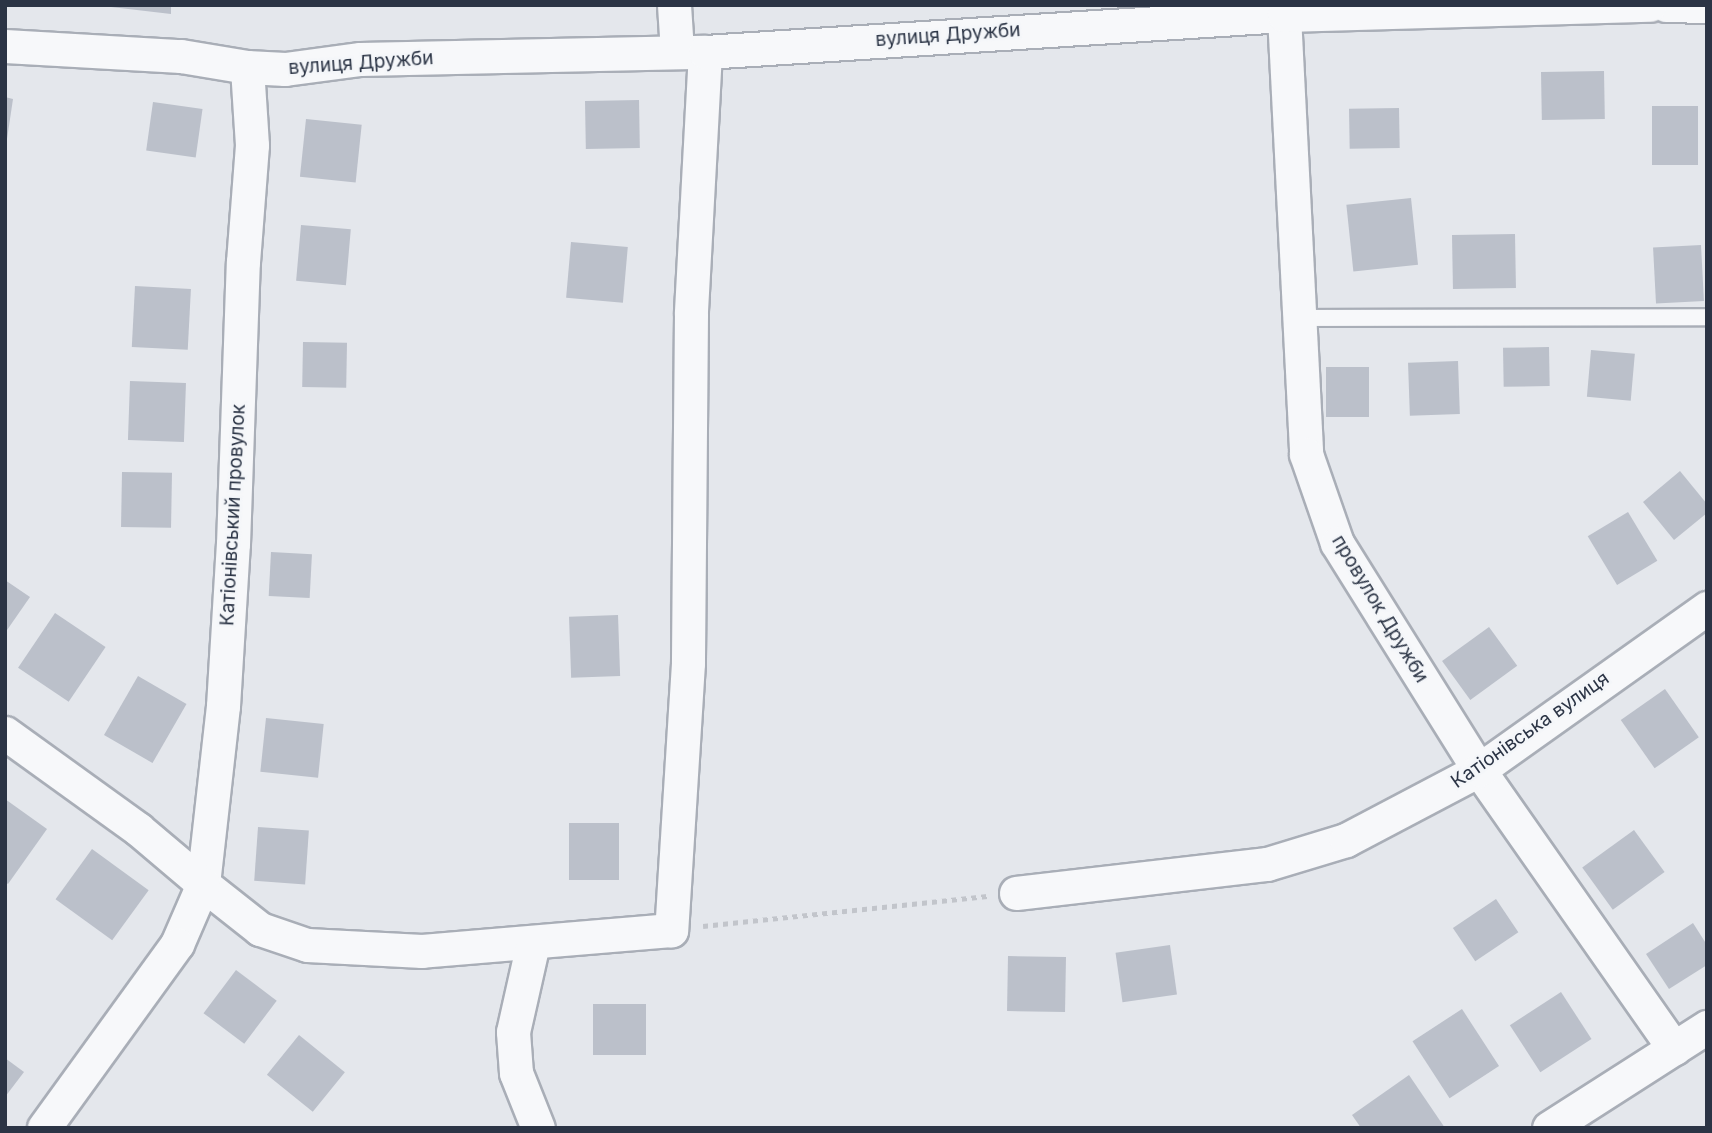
<!DOCTYPE html>
<meta charset="utf-8">
<style>
body{margin:0}
#map{position:relative;width:1712px;height:1133px;overflow:hidden;background:#e4e7ec;font-family:Inter,sans-serif}
div>[style]{position:absolute}
.building>*{inset:0;background:#bbc0ca;transform-origin:0 0}
.path>*{height:4.5px;margin-top:-2.25px;transform-origin:0;background:repeating-linear-gradient(90deg,#c2c5cb 0 5px,transparent 0 10px)}
.roads{filter:drop-shadow(2px 0 #a9aeb7) drop-shadow(-2px 0 #a9aeb7) drop-shadow(0 2px #a9aeb7) drop-shadow(0 -2px #a9aeb7)}
.lane>*{height:16px;margin:-8px;padding:0 8px;transform-origin:8px;border-radius:8px;background:#f7f8fa}
.street>*{height:33px;margin:-16.5px;padding:0 16.5px;transform-origin:16.5px;border-radius:16.5px;background:#f7f8fa}
span{translate:-50% -50%;white-space:nowrap;text-align:center;line-height:1.15;-webkit-text-stroke:5px #f4f6f9;paint-order:stroke}
.street-label{font-size:19px;color:#2b3445}
.frame{position:absolute;inset:0;border:7px solid #2b3445;pointer-events:none}
</style>
<div id="map">
<div class="building">
<i style="clip-path:polygon(94px 5px,171px 5px,171px 14px)"></i>
<i style="left:1604px;top:71px;width:48px;height:63px;rotate:89deg"></i>
<i style="clip-path:polygon(5px 97px,13px 99px,7px 139px,5px 139px)"></i>
<i style="left:639px;top:100px;width:48px;height:54px;rotate:89deg"></i>
<i style="left:153px;top:102px;width:50px;height:49px;rotate:8deg"></i>
<i style="left:1652px;top:106px;width:46px;height:59px"></i>
<i style="left:1399px;top:108px;width:40px;height:50px;rotate:89deg"></i>
<i style="left:306px;top:119px;width:56px;height:58px;rotate:6deg"></i>
<i style="left:1411px;top:198px;width:67px;height:65px;rotate:84deg"></i>
<i style="left:301px;top:225px;width:50px;height:56px;rotate:5deg"></i>
<i style="left:1515px;top:234px;width:54px;height:63px;rotate:89deg"></i>
<i style="left:571px;top:242px;width:57px;height:56px;rotate:5deg"></i>
<i style="left:1701px;top:245px;width:56px;height:48px;rotate:87deg"></i>
<i style="left:135px;top:286px;width:56px;height:61px;rotate:3deg"></i>
<i style="left:303px;top:342px;width:44px;height:45px;rotate:1deg"></i>
<i style="left:1549px;top:347px;width:39px;height:46px;rotate:89deg"></i>
<i style="left:1591px;top:350px;width:44px;height:47px;rotate:5deg"></i>
<i style="left:1458px;top:361px;width:53px;height:50px;rotate:88deg"></i>
<i style="left:1326px;top:367px;width:43px;height:50px"></i>
<i style="left:130px;top:381px;width:56px;height:59px;rotate:2deg"></i>
<i style="clip-path:polygon(1680px 471px,1707px 504px,1707px 513px,1674px 540px,1643px 502px)"></i>
<i style="left:122px;top:472px;width:50px;height:55px;rotate:1deg"></i>
<i style="left:1628px;top:512px;width:57px;height:47px;rotate:59deg"></i>
<i style="left:271px;top:552px;width:41px;height:44px;rotate:3deg"></i>
<i style="clip-path:polygon(5px 580px,30px 597px,5px 633px)"></i>
<i style="left:55px;top:613px;width:61px;height:66px;rotate:34deg"></i>
<i style="left:618px;top:615px;width:61px;height:49px;rotate:88deg"></i>
<i style="left:1489px;top:627px;width:48px;height:58px;rotate:54deg"></i>
<i style="left:138px;top:676px;width:56px;height:68px;rotate:30deg"></i>
<i style="left:1665px;top:689px;width:59px;height:54px;rotate:55deg"></i>
<i style="left:266px;top:718px;width:58px;height:54px;rotate:6deg"></i>
<i style="clip-path:polygon(5px 799px,47px 829px,8px 884px,5px 882px)"></i>
<i style="left:619px;top:823px;width:57px;height:50px;rotate:90deg"></i>
<i style="left:258px;top:827px;width:51px;height:54px;rotate:4deg"></i>
<i style="left:1634px;top:830px;width:52px;height:64px;rotate:54deg"></i>
<i style="left:92px;top:849px;width:70px;height:62px;rotate:36deg"></i>
<i style="left:1496px;top:899px;width:40px;height:52px;rotate:56deg"></i>
<i style="clip-path:polygon(1693px 923px,1707px 945px,1707px 965px,1669px 989px,1646px 954px)"></i>
<i style="left:1170px;top:945px;width:50px;height:55px;rotate:82deg"></i>
<i style="left:1008px;top:956px;width:58px;height:55px;rotate:1deg"></i>
<i style="left:236px;top:970px;width:51px;height:54px;rotate:37deg"></i>
<i style="left:1561px;top:992px;width:56px;height:61px;rotate:57deg"></i>
<i style="left:593px;top:1004px;width:53px;height:51px"></i>
<i style="left:1462px;top:1009px;width:68px;height:59px;rotate:57deg"></i>
<i style="left:299px;top:1035px;width:59px;height:51px;rotate:39deg"></i>
<i style="clip-path:polygon(5px 1058px,24px 1072px,5px 1097px)"></i>
<i style="clip-path:polygon(1409px 1075px,1445px 1128px,1361px 1128px,1352px 1115px)"></i>
</div>
<div class="path">
<i style="left:703px;top:926px;width:286px;rotate:-6deg"></i>
</div>
<div class="roads">
<div class="lane">
<i style="left:1297px;top:318px;width:410px;rotate:-0.1deg"></i>
</div>
<div class="street">
<i style="left:674px;top:5px;width:47px;rotate:86.3deg"></i>
<i style="left:1666px;top:5px;width:41px;rotate:1.4deg"></i>
<i style="left:1284px;top:15px;width:440px;rotate:87.1deg"></i>
<i style="left:1306px;top:454px;width:94px;rotate:70.8deg"></i>
<i style="left:1337px;top:543px;width:268px;rotate:58deg"></i>
<i style="left:1479px;top:770px;width:340px;rotate:55deg"></i>
<i style="left:5px;top:46px;width:176px;rotate:3.3deg"></i>
<i style="left:181px;top:56px;width:67px;rotate:9.5deg"></i>
<i style="left:705px;top:52px;width:262px;rotate:93.1deg"></i>
<i style="left:691px;top:314px;width:349px;rotate:90.5deg"></i>
<i style="left:688px;top:663px;width:268px;rotate:93.6deg"></i>
<i style="left:671px;top:930px;width:250px;rotate:175.2deg"></i>
<i style="left:422px;top:951px;width:115px;rotate:-177deg"></i>
<i style="left:307px;top:945px;width:50px;rotate:-161.2deg"></i>
<i style="left:260px;top:929px;width:73px;rotate:-141.7deg"></i>
<i style="left:203px;top:884px;width:179px;rotate:-83.6deg"></i>
<i style="left:223px;top:706px;width:162px;rotate:-86.5deg"></i>
<i style="left:233px;top:544px;width:282px;rotate:-88deg"></i>
<i style="left:243px;top:262px;width:117px;rotate:-85.6deg"></i>
<i style="left:252px;top:145px;width:78px;rotate:-93.7deg"></i>
<i style="left:247px;top:67px;width:38px;rotate:3deg"></i>
<i style="left:285px;top:69px;width:76px;rotate:-7.6deg"></i>
<i style="left:360px;top:59px;width:345px;rotate:-1.2deg"></i>
<i style="left:705px;top:52px;width:580px;rotate:-3.66deg"></i>
<i style="left:1284px;top:15px;width:366px;rotate:-1.6deg"></i>
<i style="left:5px;top:733px;width:164px;rotate:35.8deg"></i>
<i style="left:138px;top:829px;width:85px;rotate:40.2deg"></i>
<i style="left:203px;top:884px;width:65px;rotate:113.4deg"></i>
<i style="left:177px;top:944px;width:227px;rotate:125.9deg"></i>
<i style="left:1016px;top:893px;width:253px;rotate:-6.6deg"></i>
<i style="left:1267px;top:864px;width:83px;rotate:-16.9deg"></i>
<i style="left:1346px;top:840px;width:150px;rotate:-27.8deg"></i>
<i style="left:1479px;top:770px;width:280px;rotate:-35.4deg"></i>
<i style="left:533px;top:943px;width:91px;rotate:102.7deg"></i>
<i style="left:513px;top:1032px;width:41px;rotate:85.8deg"></i>
<i style="left:516px;top:1073px;width:59px;rotate:68.2deg"></i>
<i style="left:1549px;top:1128px;width:188px;rotate:-32.6deg"></i>
</div>
</div>
<div class="street-label">
<span style="left:948px;top:35px;rotate:-4deg">вулиця Дружби</span>
<span style="left:361px;top:63px;rotate:-4deg">вулиця Дружби</span>
<span style="left:233px;top:515px;rotate:-87deg">Катіонівський провулок</span>
<span style="left:1380px;top:609px;rotate:59deg">провулок Дружби</span>
<span style="left:1530px;top:730px;rotate:-35deg">Катіонівська вулиця</span>
</div>
<div class="frame"></div>
</div>
